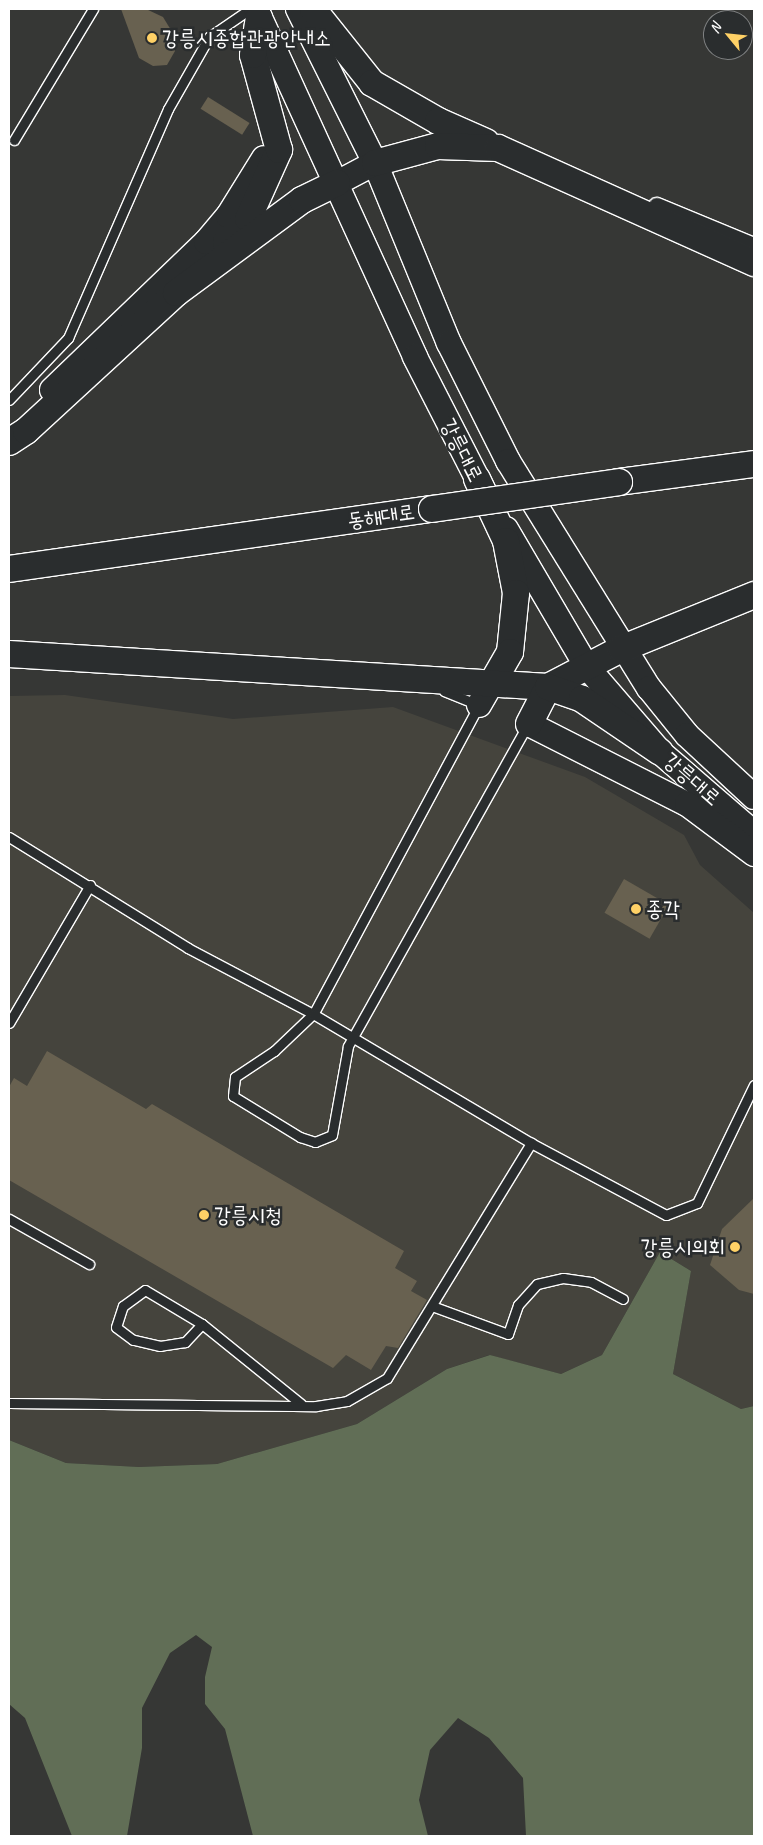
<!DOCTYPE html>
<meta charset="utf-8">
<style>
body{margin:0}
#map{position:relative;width:763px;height:1845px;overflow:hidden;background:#363735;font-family:Caveat,"Poor Story",sans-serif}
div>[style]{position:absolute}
.built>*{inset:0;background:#45443d}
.green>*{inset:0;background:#616e56}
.building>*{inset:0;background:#686150;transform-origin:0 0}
.roads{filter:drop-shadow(1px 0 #fff) drop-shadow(-1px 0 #fff) drop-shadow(0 1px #fff) drop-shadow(0 -1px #fff)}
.lane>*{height:9px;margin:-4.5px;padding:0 4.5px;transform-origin:4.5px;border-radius:4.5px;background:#2a2d2e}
.street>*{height:16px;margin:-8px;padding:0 8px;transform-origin:8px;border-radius:8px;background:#2a2d2e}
.secondary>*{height:24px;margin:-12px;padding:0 12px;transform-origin:12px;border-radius:12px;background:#2a2d2e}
.primary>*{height:26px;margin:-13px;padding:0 13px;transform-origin:13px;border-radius:13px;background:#2a2d2e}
.bridges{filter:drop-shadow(1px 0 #fff) drop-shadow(-1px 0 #fff) drop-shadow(0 1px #fff) drop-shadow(0 -1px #fff)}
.primary-bridge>*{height:26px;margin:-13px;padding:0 13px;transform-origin:13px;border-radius:13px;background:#2a2d2e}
.dots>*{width:14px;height:14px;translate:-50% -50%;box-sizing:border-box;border:2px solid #2a2d2e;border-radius:50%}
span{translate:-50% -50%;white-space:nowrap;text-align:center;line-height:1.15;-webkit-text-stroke:5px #2a2d2e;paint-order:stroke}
.poi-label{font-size:21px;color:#fff}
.left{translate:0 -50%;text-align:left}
.right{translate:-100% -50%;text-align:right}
.street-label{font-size:21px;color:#fff}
.frame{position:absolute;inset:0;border:10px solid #fff;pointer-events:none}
.north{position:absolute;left:703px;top:10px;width:50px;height:50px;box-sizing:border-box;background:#2a2d2e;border:1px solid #7f8182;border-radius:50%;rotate:298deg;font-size:14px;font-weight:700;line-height:20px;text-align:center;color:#fff}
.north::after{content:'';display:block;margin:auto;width:18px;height:22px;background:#ffd166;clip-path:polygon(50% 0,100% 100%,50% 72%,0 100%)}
</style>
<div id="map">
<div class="built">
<i style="clip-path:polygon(65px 695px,233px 719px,393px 707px,585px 777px,684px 835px,700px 865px,754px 913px,754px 1406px,741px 1409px,673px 1374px,691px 1271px,660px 1252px,602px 1355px,561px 1374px,489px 1355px,447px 1369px,357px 1424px,217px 1464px,139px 1467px,66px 1463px,9px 1440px,9px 696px)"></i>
</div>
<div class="green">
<i style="clip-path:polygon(660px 1252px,691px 1271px,673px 1374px,741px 1409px,754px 1406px,754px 1836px,526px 1836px,523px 1778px,489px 1738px,458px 1718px,430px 1750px,419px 1800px,428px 1836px,253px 1836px,225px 1729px,205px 1704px,205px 1677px,212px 1647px,196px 1635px,170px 1653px,142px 1708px,142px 1748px,127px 1836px,72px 1836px,25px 1718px,9px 1704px,9px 1440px,66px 1463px,139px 1467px,217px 1464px,357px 1424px,447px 1369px,490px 1355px,561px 1374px,602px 1355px)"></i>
</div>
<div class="building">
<i style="clip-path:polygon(121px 9px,146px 9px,163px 17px,174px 35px,175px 51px,167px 65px,153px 66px,139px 58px)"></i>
<i style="left:208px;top:97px;width:49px;height:14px;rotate:32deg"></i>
<i style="left:624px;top:879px;width:52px;height:39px;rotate:30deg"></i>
<i style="clip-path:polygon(47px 1051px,146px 1109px,152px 1104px,404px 1251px,395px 1268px,417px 1281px,411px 1291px,427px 1300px,398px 1348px,386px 1346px,371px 1370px,346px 1355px,333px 1368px,9px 1180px,9px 1087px,14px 1078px,27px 1086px)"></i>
<i style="clip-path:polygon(754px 1198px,754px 1294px,739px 1290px,710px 1265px,722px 1229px)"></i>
</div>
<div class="roads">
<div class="lane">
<i style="left:14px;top:140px;width:153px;rotate:-58.9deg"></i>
<i style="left:9px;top:400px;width:86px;rotate:-46.4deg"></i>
<i style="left:68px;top:338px;width:250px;rotate:-66.4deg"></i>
<i style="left:168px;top:109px;width:83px;rotate:-60.3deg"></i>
<i style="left:209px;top:37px;width:50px;rotate:-34.3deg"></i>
<i style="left:444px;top:691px;width:38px;rotate:22deg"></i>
<i style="left:479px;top:705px;width:351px;rotate:118.2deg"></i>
<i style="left:313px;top:1014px;width:54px;rotate:136.5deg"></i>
<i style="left:274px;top:1051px;width:47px;rotate:146.3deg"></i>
<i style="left:235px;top:1077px;width:19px;rotate:96deg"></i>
<i style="left:233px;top:1096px;width:79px;rotate:31.5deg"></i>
<i style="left:300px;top:1137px;width:16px;rotate:18deg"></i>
<i style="left:315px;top:1142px;width:18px;rotate:-22deg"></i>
<i style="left:332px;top:1135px;width:90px;rotate:-79.8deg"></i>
<i style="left:348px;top:1046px;width:367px;rotate:-60.8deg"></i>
<i style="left:9px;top:837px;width:211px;rotate:31.8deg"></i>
<i style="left:188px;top:948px;width:141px;rotate:27.8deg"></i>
<i style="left:313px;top:1014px;width:253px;rotate:30.6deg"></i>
<i style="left:531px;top:1143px;width:153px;rotate:28.1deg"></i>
<i style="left:666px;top:1215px;width:33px;rotate:-21deg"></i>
<i style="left:697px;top:1203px;width:131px;rotate:-64.2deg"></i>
<i style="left:9px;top:1023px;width:160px;rotate:-59.6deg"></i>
<i style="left:9px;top:1219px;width:92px;rotate:29.4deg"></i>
<i style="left:432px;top:1306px;width:81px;rotate:20.2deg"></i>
<i style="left:508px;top:1334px;width:31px;rotate:-71deg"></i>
<i style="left:518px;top:1305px;width:28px;rotate:-48deg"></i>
<i style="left:537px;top:1284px;width:27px;rotate:-13deg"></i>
<i style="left:563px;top:1278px;width:28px;rotate:8deg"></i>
<i style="left:591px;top:1282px;width:36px;rotate:28deg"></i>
<i style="left:202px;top:1324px;width:25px;rotate:133deg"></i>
<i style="left:185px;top:1342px;width:25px;rotate:171deg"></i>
<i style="left:160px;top:1346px;width:28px;rotate:-167deg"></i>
<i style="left:133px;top:1340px;width:21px;rotate:-143deg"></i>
<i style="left:116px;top:1327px;width:22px;rotate:-72deg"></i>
<i style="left:123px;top:1306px;width:27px;rotate:-36deg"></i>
<i style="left:145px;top:1290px;width:66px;rotate:30.8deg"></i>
<i style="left:202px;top:1324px;width:127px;rotate:38.9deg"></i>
<i style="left:9px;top:1403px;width:307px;rotate:0.6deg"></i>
<i style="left:316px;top:1406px;width:31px;rotate:-9deg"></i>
<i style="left:347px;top:1401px;width:46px;rotate:-29.9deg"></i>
<i style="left:387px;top:1378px;width:276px;rotate:-58.5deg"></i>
</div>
<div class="street">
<i style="left:657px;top:206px;width:105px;rotate:22.4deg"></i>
</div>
<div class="secondary">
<i style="left:256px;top:9px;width:383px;rotate:65.4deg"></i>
<i style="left:415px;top:357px;width:156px;rotate:62.9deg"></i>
<i style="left:298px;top:9px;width:172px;rotate:63.4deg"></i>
<i style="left:375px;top:163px;width:195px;rotate:67.7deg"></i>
<i style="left:449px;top:343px;width:132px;rotate:63.4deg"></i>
<i style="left:508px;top:461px;width:267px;rotate:58.2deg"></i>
<i style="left:649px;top:688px;width:60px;rotate:51deg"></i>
<i style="left:687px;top:735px;width:91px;rotate:42.8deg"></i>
<i style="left:337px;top:183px;width:43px;rotate:-27.8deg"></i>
<i style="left:52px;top:390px;width:214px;rotate:-43.9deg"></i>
<i style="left:206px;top:242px;width:34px;rotate:-50deg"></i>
<i style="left:228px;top:216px;width:68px;rotate:-58.2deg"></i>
<i style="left:506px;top:529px;width:160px;rotate:59.6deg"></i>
<i style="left:587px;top:667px;width:112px;rotate:49.3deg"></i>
<i style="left:660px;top:752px;width:124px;rotate:40.8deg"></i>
<i style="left:479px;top:705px;width:28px;rotate:-60deg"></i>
<i style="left:529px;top:724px;width:177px;rotate:26.9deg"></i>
<i style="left:687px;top:804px;width:84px;rotate:36.7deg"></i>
</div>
<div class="primary">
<i style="left:313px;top:9px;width:95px;rotate:51.4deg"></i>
<i style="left:372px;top:83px;width:76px;rotate:29.9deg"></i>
<i style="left:438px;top:121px;width:52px;rotate:23.6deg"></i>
<i style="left:375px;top:163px;width:65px;rotate:-15.1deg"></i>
<i style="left:438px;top:146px;width:60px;rotate:1.9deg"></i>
<i style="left:498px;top:148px;width:281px;rotate:24.2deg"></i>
<i style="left:226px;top:242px;width:32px;rotate:-46deg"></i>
<i style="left:248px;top:219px;width:76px;rotate:-65.8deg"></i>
<i style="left:279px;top:150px;width:98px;rotate:-105.3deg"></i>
<i style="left:253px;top:55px;width:38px;rotate:-81deg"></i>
<i style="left:9px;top:442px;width:20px;rotate:-33deg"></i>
<i style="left:26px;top:431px;width:204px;rotate:-42.6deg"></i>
<i style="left:176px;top:293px;width:157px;rotate:-36.4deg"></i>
<i style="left:302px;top:200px;width:39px;rotate:-26deg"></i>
<i style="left:477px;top:479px;width:68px;rotate:64.9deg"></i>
<i style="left:506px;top:541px;width:53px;rotate:79.1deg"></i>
<i style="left:516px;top:593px;width:59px;rotate:95.8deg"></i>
<i style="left:510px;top:652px;width:34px;rotate:120deg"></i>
<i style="left:619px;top:482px;width:136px;rotate:-7.6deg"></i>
<i style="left:9px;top:569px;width:427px;rotate:-8.1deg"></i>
<i style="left:9px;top:654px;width:540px;rotate:3.5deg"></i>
<i style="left:548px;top:687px;width:82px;rotate:-27.5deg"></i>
<i style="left:621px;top:649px;width:144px;rotate:-22.1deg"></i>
<i style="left:529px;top:724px;width:42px;rotate:-62.8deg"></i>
<i style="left:548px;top:687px;width:36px;rotate:19deg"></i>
<i style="left:582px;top:699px;width:94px;rotate:34.2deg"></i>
</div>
</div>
<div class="bridges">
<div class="primary-bridge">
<i style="left:432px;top:509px;width:189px;rotate:-8.2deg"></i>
</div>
</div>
<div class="dots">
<i style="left:152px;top:38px;background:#ffd166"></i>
<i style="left:636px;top:909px;background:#ffd166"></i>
<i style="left:204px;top:1215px;background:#ffd166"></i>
<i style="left:735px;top:1247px;background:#ffd166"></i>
</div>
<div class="poi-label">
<span class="left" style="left:162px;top:38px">강릉시종합관광안내소</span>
<span class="left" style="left:646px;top:909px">종각</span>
<span class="left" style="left:214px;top:1215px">강릉시청</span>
<span class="right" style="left:725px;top:1247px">강릉시의회</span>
</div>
<div class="street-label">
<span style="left:462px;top:450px;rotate:63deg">강릉대로</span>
<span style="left:381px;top:516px;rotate:-8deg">동해대로</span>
<span style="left:692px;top:779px;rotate:41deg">강릉대로</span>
</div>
<div class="frame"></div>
<div class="north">N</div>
</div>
